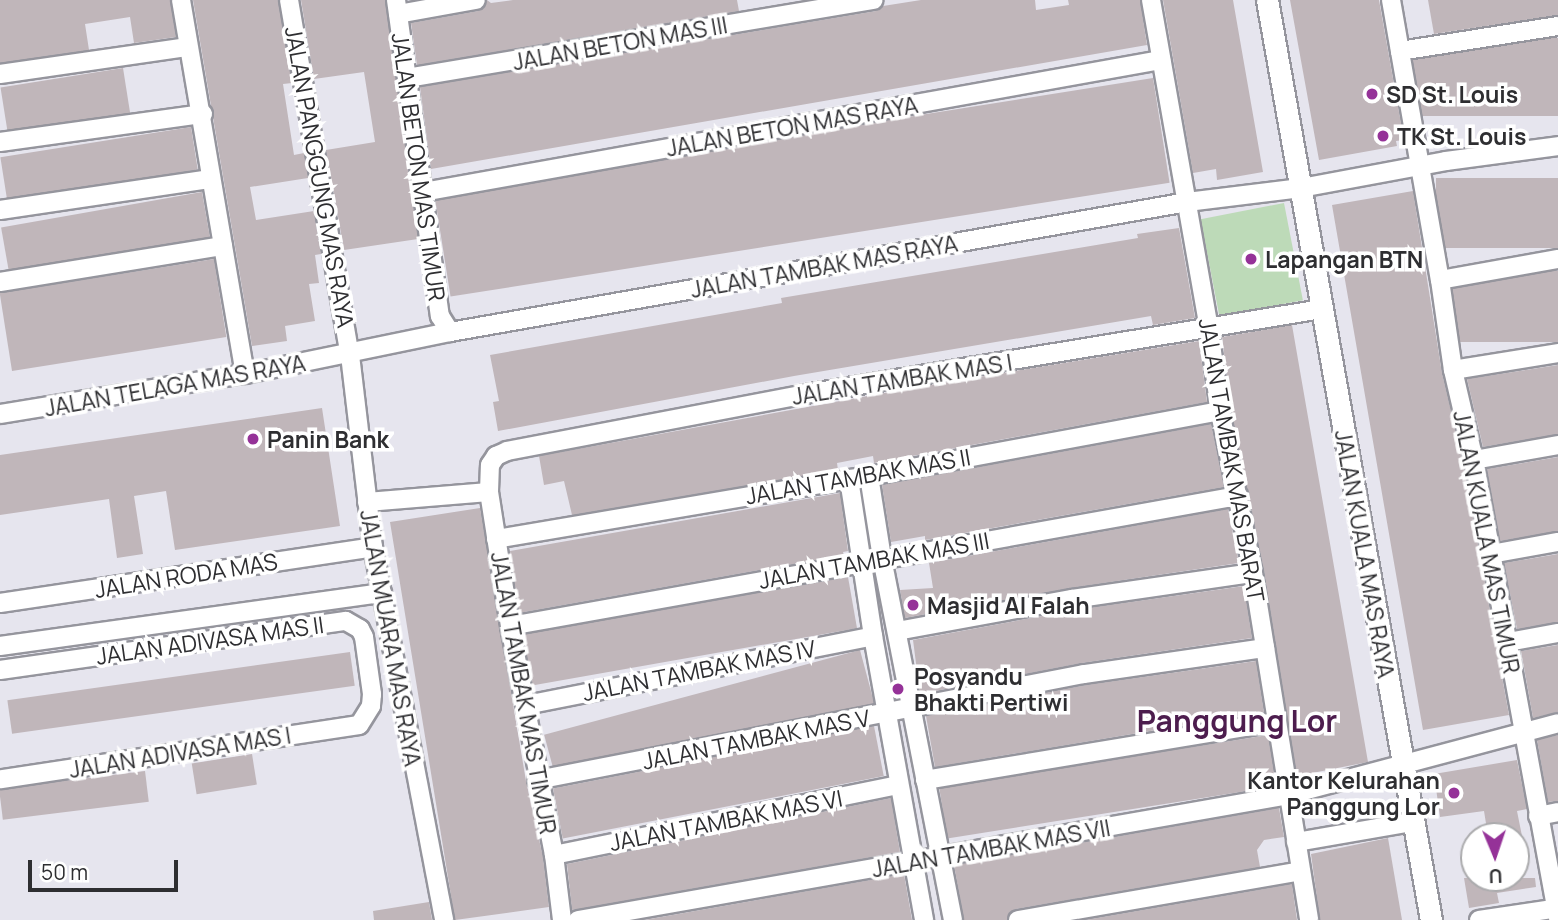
<!DOCTYPE html>
<style>
body{margin:0}
#map{position:relative;width:1558px;height:920px;overflow:hidden;background:#e6e5ee;font-family:Manrope,sans-serif}
div>[style]{position:absolute}
.green>*{inset:0;background:#bddab8;transform-origin:0 0}
.building>*{inset:0;background:#c0b6ba;transform-origin:0 0}
.roads{filter:drop-shadow(2px 0 #95959d) drop-shadow(-2px 0 #95959d) drop-shadow(0 2px #95959d) drop-shadow(0 -2px #95959d)}
.minor>*{height:18px;margin:-9px;padding:0 9px;transform-origin:9px;border-radius:9px;background:#fff}
.tertiary>*{height:21px;margin:-10.5px;padding:0 10.5px;transform-origin:10.5px;border-radius:10.5px;background:#fff}
.dots>*{width:19px;height:19px;translate:-50% -50%;box-sizing:border-box;border:4px solid #fff;border-radius:50%}
span{translate:-50% -50%;white-space:nowrap;text-align:center;line-height:1.15;-webkit-text-stroke:7px #fff;paint-order:stroke}
.street-label{font-size:23px;color:#2e2e31}
.poi-label{font-size:23px;color:#2e2e31;font-weight:700}
.left{translate:0 -50%;text-align:left}
.right{translate:-100% -50%;text-align:right}
.district-label{font-size:30px;color:#4d1d4e;font-weight:700}
.north{position:absolute;left:1460px;top:822px;width:70px;height:70px;box-sizing:border-box;background:#fff;border:2px solid #ababad;border-radius:50%;rotate:178deg;font-size:19px;font-weight:700;line-height:28px;text-align:center;color:#2e2e31}
.north::after{content:'';display:block;margin:auto;width:24px;height:32px;background:#953298;clip-path:polygon(50% 0,100% 100%,50% 72%,0 100%)}
.scale{position:absolute;left:28px;top:860px;width:150px;height:32px;box-sizing:border-box;border:4px solid #2e2e31;border-top:0;padding-left:9px;font-size:21px;line-height:24px;white-space:nowrap;color:#2e2e31;-webkit-text-stroke:5px #fff;paint-order:stroke}
</style>
<div id="map">
<div class="green">
<i style="left:1284px;top:203px;width:99px;height:85px;rotate:79deg"></i>
</div>
<div class="building">
<i style="clip-path:polygon(0 0,170px 0,176px 37px,134px 43px,130px 17px,85px 24px,89px 50px,0 63px)"></i>
<i style="clip-path:polygon(193px 0,278px 0,292px 83px,283px 84px,294px 155px,304px 153px,308px 178px,250px 187px,256px 220px,314px 211px,321px 254px,315px 255px,319px 283px,309px 284px,315px 321px,285px 326px,287px 341px,252px 346px)"></i>
<i style="clip-path:polygon(301px 0,385px 0,418px 239px,344px 250px,326px 150px,375px 142px,364px 72px,314px 79px)"></i>
<i style="clip-path:polygon(487px 0,491px 3px,513px 0,737px 0,739px 11px,417px 65px,411px 23px,478px 11px,484px 8px)"></i>
<i style="clip-path:polygon(921px 0,1035px 0,1036px 10px,1069px 5px,1068px 0,1140px 0,1147px 45px,431px 169px,420px 87px,876px 11px,883px 6px)"></i>
<i style="clip-path:polygon(1163px 0,1233px 0,1263px 172px,1217px 180px,1216px 169px,1193px 173px)"></i>
<i style="clip-path:polygon(1290px 0,1379px 0,1404px 140px,1396px 141px,1397px 146px,1319px 160px)"></i>
<i style="clip-path:polygon(1428px 0,1558px 0,1558px 15px,1434px 34px)"></i>
<i style="left:1558px;top:38px;width:78px;height:147px;rotate:90deg"></i>
<i style="left:123px;top:68px;width:46px;height:124px;rotate:81deg"></i>
<i style="left:1153px;top:78px;width:106px;height:728px;rotate:81deg"></i>
<i style="left:191px;top:127px;width:43px;height:193px;rotate:81deg"></i>
<i style="left:1558px;top:178px;width:70px;height:122px;rotate:90deg"></i>
<i style="clip-path:polygon(1413px 191px,1442px 373px,1463px 462px,1509px 715px,1423px 730px,1332px 205px)"></i>
<i style="left:202px;top:192px;width:46px;height:204px;rotate:80deg"></i>
<i style="clip-path:polygon(1179px 228px,1195px 318px,1153px 325px,1151px 316px,794px 376px,498px 431px,493px 402px,499px 401px,490px 355px,782px 303px,781px 298px,1138px 238px,1137px 234px)"></i>
<i style="left:214px;top:259px;width:79px;height:217px;rotate:81deg"></i>
<i style="left:1558px;top:271px;width:71px;height:107px;rotate:90deg"></i>
<i style="clip-path:polygon(1292px 325px,1368px 762px,1297px 776px,1264px 571px,1231px 409px,1222px 337px)"></i>
<i style="clip-path:polygon(1199px 341px,1207px 402px,874px 463px,873px 456px,837px 463px,838px 470px,572px 515px,564px 481px,544px 485px,539px 456px,917px 387px)"></i>
<i style="clip-path:polygon(1558px 365px,1558px 434px,1483px 447px,1467px 379px)"></i>
<i style="clip-path:polygon(322px 408px,340px 526px,175px 550px,166px 491px,134px 496px,143px 554px,117px 558px,109px 499px,0 515px,0 455px)"></i>
<i style="clip-path:polygon(1211px 424px,1224px 487px,925px 540px,925px 536px,891px 542px,882px 485px)"></i>
<i style="clip-path:polygon(1558px 457px,1558px 531px,1500px 541px,1487px 469px)"></i>
<i style="clip-path:polygon(840px 493px,848px 551px,843px 552px,844px 555px,519px 613px,510px 551px)"></i>
<i style="clip-path:polygon(480px 508px,526px 781px,543px 857px,549px 907px,455px 920px,390px 522px)"></i>
<i style="clip-path:polygon(1228px 509px,1239px 563px,1070px 588px,905px 618px,900px 590px,933px 588px,929px 563px)"></i>
<i style="clip-path:polygon(1558px 554px,1558px 622px,1517px 629px,1504px 563px)"></i>
<i style="left:848px;top:577px;width:52px;height:330px;rotate:80deg"></i>
<i style="clip-path:polygon(1244px 586px,1252px 638px,1082px 663px,920px 694px,913px 640px,1074px 610px)"></i>
<i style="clip-path:polygon(1558px 645px,1558px 712px,1533px 718px,1521px 651px)"></i>
<i style="left:860px;top:650px;width:55px;height:327px;rotate:75deg"></i>
<i style="left:350px;top:652px;width:34px;height:346px;rotate:82deg"></i>
<i style="clip-path:polygon(1256px 661px,1264px 712px,935px 767px,926px 716px,1086px 685px)"></i>
<i style="left:874px;top:726px;width:51px;height:327px;rotate:79deg"></i>
<i style="left:1268px;top:735px;width:52px;height:333px;rotate:81deg"></i>
<i style="clip-path:polygon(1558px 735px,1558px 801px,1548px 802px,1537px 740px)"></i>
<i style="left:252px;top:754px;width:31px;height:61px;rotate:81deg"></i>
<i style="clip-path:polygon(1517px 760px,1527px 809px,1517px 811px,1522px 836px,1488px 836px,1484px 811px,1440px 817px,1434px 774px)"></i>
<i style="left:145px;top:771px;width:31px;height:147px;rotate:83deg"></i>
<i style="clip-path:polygon(891px 798px,900px 852px,572px 910px,567px 864px)"></i>
<i style="clip-path:polygon(1279px 808px,1284px 837px,1264px 840px,1257px 850px,1260px 867px,1016px 909px,1010px 912px,1007px 920px,964px 920px,954px 865px)"></i>
<i style="clip-path:polygon(1388px 838px,1402px 920px,1320px 920px,1311px 854px)"></i>
<i style="clip-path:polygon(904px 874px,912px 920px,644px 920px)"></i>
<i style="clip-path:polygon(1464px 878px,1535px 878px,1536px 887px,1497px 893px,1499px 903px,1469px 908px)"></i>
<i style="clip-path:polygon(1292px 884px,1297px 920px,1085px 920px)"></i>
<i style="clip-path:polygon(429px 902px,432px 920px,374px 920px,373px 911px)"></i>
</div>
<div class="roads">
<div class="minor">
<i style="left:181px;top:0;width:379px;rotate:80.3deg"></i>
<i style="left:289px;top:0;width:360px;rotate:80.3deg"></i>
<i style="left:350px;top:355px;width:193px;rotate:83.2deg"></i>
<i style="left:373px;top:547px;width:380px;rotate:79.2deg"></i>
<i style="left:396px;top:0;width:319px;rotate:82.1deg"></i>
<i style="left:440px;top:316px;width:19px;rotate:58deg"></i>
<i style="left:1151px;top:0;width:334px;rotate:80deg"></i>
<i style="left:1209px;top:329px;width:83px;rotate:82.4deg"></i>
<i style="left:1220px;top:411px;width:165px;rotate:78.5deg"></i>
<i style="left:1253px;top:573px;width:351px;rotate:80.8deg"></i>
<i style="left:1391px;top:0;width:284px;rotate:80.1deg"></i>
<i style="left:1440px;top:280px;width:91px;rotate:81.8deg"></i>
<i style="left:1453px;top:370px;width:92px;rotate:76.9deg"></i>
<i style="left:1474px;top:460px;width:466px;rotate:79.6deg"></i>
<i style="left:398px;top:14px;width:79px;rotate:-10.2deg"></i>
<i style="left:1400px;top:51px;width:160px;rotate:-9deg"></i>
<i style="left:0;top:74px;width:190px;rotate:-8.2deg"></i>
<i style="left:407px;top:78px;width:473px;rotate:-9.5deg"></i>
<i style="left:0;top:142px;width:205px;rotate:-7.9deg"></i>
<i style="left:423px;top:192px;width:750px;rotate:-10.14deg"></i>
<i style="left:0;top:210px;width:213px;rotate:-8.4deg"></i>
<i style="left:1440px;top:280px;width:120px;rotate:-10.1deg"></i>
<i style="left:0;top:282px;width:226px;rotate:-9.2deg"></i>
<i style="left:1453px;top:370px;width:106px;rotate:-9.2deg"></i>
<i style="left:0;top:414px;width:248px;rotate:-9.3deg"></i>
<i style="left:245px;top:374px;width:209px;rotate:-11.6deg"></i>
<i style="left:450px;top:332px;width:748px;rotate:-10deg"></i>
<i style="left:1187px;top:202px;width:115px;rotate:-7deg"></i>
<i style="left:1301px;top:188px;width:147px;rotate:-10.5deg"></i>
<i style="left:1446px;top:161px;width:113px;rotate:-7.6deg"></i>
<i style="left:1474px;top:460px;width:85px;rotate:-10.1deg"></i>
<i style="left:869px;top:476px;width:83px;rotate:81deg"></i>
<i style="left:882px;top:558px;width:369px;rotate:78.9deg"></i>
<i style="left:849px;top:479px;width:159px;rotate:81.3deg"></i>
<i style="left:873px;top:636px;width:289px;rotate:79.8deg"></i>
<i style="left:367px;top:502px;width:122px;rotate:-4.7deg"></i>
<i style="left:496px;top:539px;width:378px;rotate:-9.6deg"></i>
<i style="left:869px;top:476px;width:357px;rotate:-10.5deg"></i>
<i style="left:1491px;top:554px;width:68px;rotate:-10.2deg"></i>
<i style="left:0;top:603px;width:377px;rotate:-8.5deg"></i>
<i style="left:510px;top:626px;width:740px;rotate:-10.12deg"></i>
<i style="left:897px;top:631px;width:178px;rotate:-10.4deg"></i>
<i style="left:1072px;top:599px;width:183px;rotate:-8.2deg"></i>
<i style="left:1508px;top:642px;width:51px;rotate:-10.2deg"></i>
<i style="left:0;top:646px;width:386px;rotate:-7.9deg"></i>
<i style="left:0;top:670px;width:349px;rotate:-8.1deg"></i>
<i style="left:346px;top:621px;width:16px;rotate:30deg"></i>
<i style="left:360px;top:629px;width:9px;rotate:63deg"></i>
<i style="left:364px;top:637px;width:58px;rotate:82deg"></i>
<i style="left:372px;top:694px;width:12px;rotate:95deg"></i>
<i style="left:371px;top:706px;width:22px;rotate:122deg"></i>
<i style="left:359px;top:725px;width:363px;rotate:171.4deg"></i>
<i style="left:526px;top:705px;width:354px;rotate:-11.2deg"></i>
<i style="left:537px;top:780px;width:557px;rotate:-10.97deg"></i>
<i style="left:1084px;top:674px;width:183px;rotate:-8.2deg"></i>
<i style="left:925px;top:780px;width:356px;rotate:-9.4deg"></i>
<i style="left:1538px;top:816px;width:20px;rotate:-11deg"></i>
<i style="left:1296px;top:842px;width:118px;rotate:-9.8deg"></i>
<i style="left:554px;top:855px;width:351px;rotate:-11.5deg"></i>
<i style="left:562px;top:920px;width:65px;rotate:-97deg"></i>
<i style="left:554px;top:855px;width:233px;rotate:-100.9deg"></i>
<i style="left:510px;top:626px;width:136px;rotate:-98.9deg"></i>
<i style="left:489px;top:492px;width:27px;rotate:-88deg"></i>
<i style="left:490px;top:465px;width:11px;rotate:-56deg"></i>
<i style="left:496px;top:456px;width:12px;rotate:-24deg"></i>
<i style="left:507px;top:451px;width:303px;rotate:-10.8deg"></i>
<i style="left:805px;top:394px;width:524px;rotate:-9.34deg"></i>
<i style="left:578px;top:920px;width:721px;rotate:-9.98deg"></i>
<i style="left:1288px;top:795px;width:279px;rotate:-14.9deg"></i>
<i style="left:1018px;top:920px;width:287px;rotate:-9.8deg"></i>
<i style="left:1479px;top:920px;width:80px;rotate:-8.6deg"></i>
</div>
<div class="tertiary">
<i style="left:1267px;top:0;width:935px;rotate:79.89deg"></i>
</div>
</div>
<div class="dots">
<i style="left:1372px;top:94px;background:#953298"></i>
<i style="left:1383px;top:136px;background:#953298"></i>
<i style="left:1251px;top:259px;background:#953298"></i>
<i style="left:253px;top:439px;background:#953298"></i>
<i style="left:913px;top:605px;background:#953298"></i>
<i style="left:898px;top:689px;background:#953298"></i>
<i style="left:1454px;top:793px;background:#953298"></i>
</div>
<div class="street-label">
<span style="left:620px;top:43px;rotate:-10deg">JALAN BETON MAS III</span>
<span style="left:792px;top:126px;rotate:-10deg">JALAN BETON MAS RAYA</span>
<span style="left:419px;top:167px;rotate:82deg">JALAN BETON MAS TIMUR</span>
<span style="left:320px;top:177px;rotate:80deg">JALAN PANGGUNG MAS RAYA</span>
<span style="left:824px;top:266px;rotate:-10deg">JALAN TAMBAK MAS RAYA</span>
<span style="left:902px;top:379px;rotate:-9deg">JALAN TAMBAK MAS I</span>
<span style="left:175px;top:385px;rotate:-10deg">JALAN TELAGA MAS RAYA</span>
<span style="left:1232px;top:460px;rotate:80deg">JALAN TAMBAK MAS BARAT</span>
<span style="left:858px;top:476px;rotate:-10deg">JALAN TAMBAK MAS II</span>
<span style="left:1487px;top:542px;rotate:79deg">JALAN KUALA MAS TIMUR</span>
<span style="left:1365px;top:554px;rotate:80deg">JALAN KUALA MAS RAYA</span>
<span style="left:874px;top:560px;rotate:-10deg">JALAN TAMBAK MAS III</span>
<span style="left:186px;top:575px;rotate:-9deg">JALAN RODA MAS</span>
<span style="left:391px;top:638px;rotate:80deg">JALAN MUARA MAS RAYA</span>
<span style="left:210px;top:640px;rotate:-8deg">JALAN ADIVASA MAS II</span>
<span style="left:699px;top:670px;rotate:-11deg">JALAN TAMBAK MAS IV</span>
<span style="left:524px;top:693px;rotate:80deg">JALAN TAMBAK MAS TIMUR</span>
<span style="left:756px;top:739px;rotate:-11deg">JALAN TAMBAK MAS V</span>
<span style="left:180px;top:752px;rotate:-9deg">JALAN ADIVASA MAS I</span>
<span style="left:726px;top:820px;rotate:-11deg">JALAN TAMBAK MAS VI</span>
<span style="left:991px;top:848px;rotate:-10deg">JALAN TAMBAK MAS VII</span>
</div>
<div class="poi-label">
<span class="left" style="left:1386px;top:94px">SD St. Louis</span>
<span class="left" style="left:1397px;top:136px">TK St. Louis</span>
<span class="left" style="left:1265px;top:259px">Lapangan BTN</span>
<span class="left" style="left:267px;top:439px">Panin Bank</span>
<span class="left" style="left:927px;top:605px">Masjid Al Falah</span>
<span class="left" style="left:914px;top:689px">Posyandu<br>Bhakti Pertiwi</span>
<span class="right" style="left:1440px;top:793px">Kantor Kelurahan<br>Panggung Lor</span>
</div>
<div class="district-label">
<span style="left:1237px;top:721px">Panggung Lor</span>
</div>
<div class="north">U</div>
<div class="scale">50 m</div>
</div>
